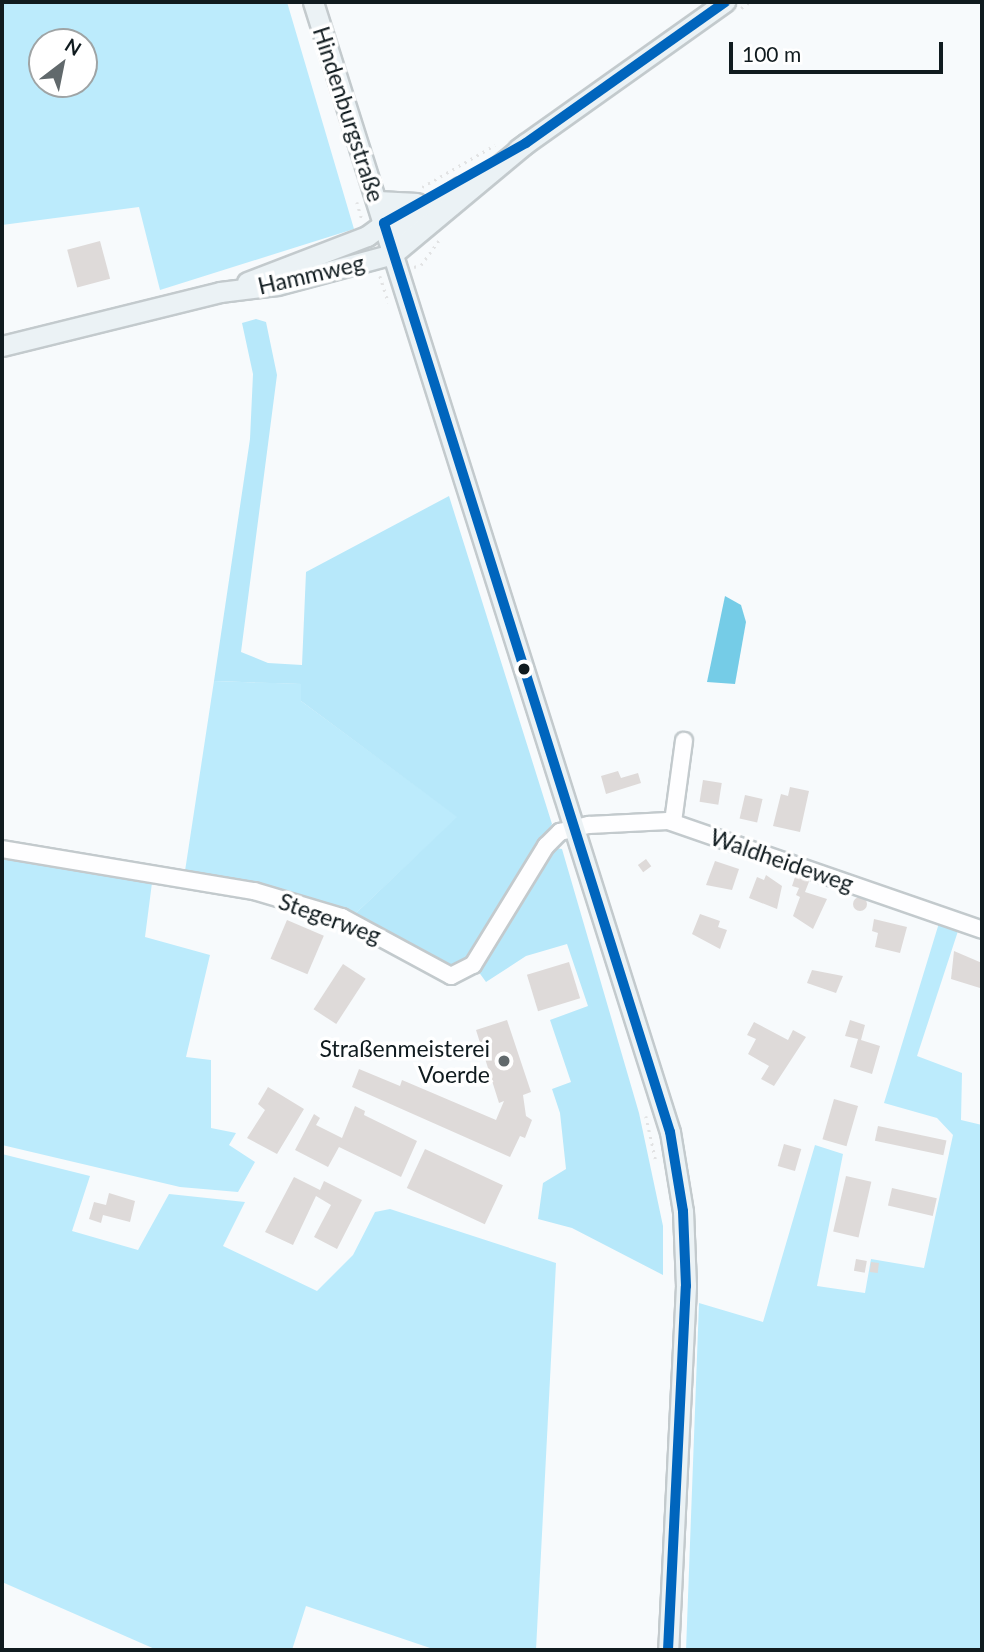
<!DOCTYPE html>
<meta charset="utf-8">
<style>
body{margin:0}
#map{position:relative;width:984px;height:1652px;overflow:hidden;background:#f7fafc;font-family:Lato,sans-serif}
div>[style]{position:absolute}
.green>*{inset:0;background:#bcebfc}
.forest>*{inset:0;background:#b7e8fa}
.water>*{inset:0;background:#75cce7}
.building>*{inset:0;background:#dedad9;transform-origin:0 0}
.round{border-radius:50%}
.path>*{height:2.5px;margin-top:-1.25px;transform-origin:0;background:repeating-linear-gradient(90deg,#e2e3e4 0 2px,transparent 0 7px)}
.roads{filter:drop-shadow(2px 0 #c3cacd) drop-shadow(-2px 0 #c3cacd) drop-shadow(0 2px #c3cacd) drop-shadow(0 -2px #c3cacd)}
.minor>*{height:16px;margin:-8px;padding:0 8px;transform-origin:8px;border-radius:8px;background:#fefeff}
.major>*{height:19px;margin:-9.5px;padding:0 9.5px;transform-origin:9.5px;border-radius:9.5px;background:#ebf2f5}
.bus-1>*{height:10px;margin:-5px;padding:0 5px;transform-origin:5px;border-radius:5px;background:#0065bd}
.dots>*{width:19px;height:19px;translate:-50% -50%;box-sizing:border-box;border:4px solid #fff;border-radius:50%}
span{translate:-50% -50%;white-space:nowrap;text-align:center;line-height:1.15;-webkit-text-stroke:7px #fff;paint-order:stroke}
.street-label{font-size:23px;color:#101b1f}
.poi-label{font-size:23px;color:#101b1f}
.right{translate:-100% -50%;text-align:right}
.frame{position:absolute;inset:0;border:4px solid #101b1f;pointer-events:none}
.north{position:absolute;left:28px;top:28px;width:70px;height:70px;box-sizing:border-box;background:#fff;border:2px solid #9fa4a5;border-radius:50%;rotate:32deg;font-size:19px;font-weight:700;line-height:28px;text-align:center;color:#101b1f}
.north::after{content:'';display:block;margin:auto;width:24px;height:32px;background:#61696c;clip-path:polygon(50% 0,100% 100%,50% 72%,0 100%)}
.scale{position:absolute;left:729px;top:42px;width:214px;height:32px;box-sizing:border-box;border:4px solid #101b1f;border-top:0;padding-left:9px;font-size:21px;line-height:24px;white-space:nowrap;color:#101b1f;-webkit-text-stroke:5px #fff;paint-order:stroke}
</style>
<div id="map">
<div class="green">
<i style="clip-path:polygon(evenodd,2px 2px,287px 2px,354px 229px,160px 290px,139px 207px,2px 225px,2px 2px,42px 42px,84px 42px,84px 84px,42px 84px,42px 42px)"></i>
<i style="clip-path:polygon(214px 681px,302px 684px,301px 701px,458px 817px,355px 914px,185px 871px)"></i>
<i style="clip-path:polygon(2px 854px,153px 875px,145px 937px,210px 955px,186px 1057px,211px 1060px,211px 1128px,236px 1133px,229px 1145px,255px 1162px,238px 1192px,180px 1187px,2px 1145px)"></i>
<i style="clip-path:polygon(939px 923px,959px 928px,917px 1056px,962px 1073px,961px 1120px,982px 1125px,982px 1650px,686px 1650px,699px 1303px,763px 1322px,815px 1145px,843px 1154px,817px 1286px,865px 1293px,871px 1259px,924px 1268px,953px 1135px,937px 1118px,884px 1103px)"></i>
<i style="clip-path:polygon(2px 1154px,90px 1176px,72px 1231px,138px 1250px,169px 1194px,245px 1202px,223px 1246px,317px 1291px,353px 1255px,375px 1212px,390px 1209px,556px 1263px,536px 1650px,436px 1650px,306px 1606px,292px 1650px,157px 1650px,2px 1582px)"></i>
</div>
<div class="forest">
<i style="clip-path:polygon(256px 319px,266px 322px,277px 375px,241px 652px,268px 663px,302px 665px,306px 572px,449px 496px,552px 824px,471px 953px,456px 965px,445px 966px,355px 914px,457px 817px,301px 701px,301px 684px,214px 681px,250px 439px,253px 374px,242px 323px)"></i>
<i style="clip-path:polygon(556px 848px,562px 849px,639px 1113px,663px 1226px,663px 1275px,572px 1228px,538px 1219px,543px 1183px,566px 1169px,560px 1113px,552px 1089px,571px 1082px,550px 1020px,588px 1006px,567px 944px,526px 956px,486px 982px,478px 971px)"></i>
</div>
<div class="water">
<i style="clip-path:polygon(725px 596px,741px 605px,746px 622px,735px 684px,707px 682px)"></i>
</div>
<div class="building">
<i style="left:100px;top:241px;width:39px;height:34px;rotate:75deg"></i>
<i style="clip-path:polygon(618px 771px,621px 778px,638px 773px,641px 783px,606px 794px,601px 776px)"></i>
<i style="left:703px;top:780px;width:19px;height:22px;rotate:9deg"></i>
<i style="clip-path:polygon(790px 787px,809px 791px,800px 832px,773px 826px,781px 794px,788px 796px)"></i>
<i style="left:745px;top:795px;width:18px;height:24px;rotate:13deg"></i>
<i style="left:646px;top:859px;width:9px;height:10px;rotate:54deg"></i>
<i style="clip-path:polygon(715px 861px,739px 869px,732px 890px,706px 885px)"></i>
<i style="clip-path:polygon(796px 874px,810px 879px,805px 892px,827px 899px,813px 929px,793px 916px,800px 897px,796px 895px,799px 888px,792px 886px)"></i>
<i style="clip-path:polygon(766px 875px,782px 886px,777px 909px,749px 898px,757px 877px,764px 880px)"></i>
<i class="round" style="left:853px;top:897px;width:14px;height:14px"></i>
<i style="clip-path:polygon(700px 914px,720px 921px,718px 927px,727px 930px,720px 949px,692px 934px)"></i>
<i style="clip-path:polygon(874px 919px,907px 927px,900px 953px,875px 947px,878px 933px,872px 931px)"></i>
<i style="left:287px;top:920px;width:40px;height:42px;rotate:23deg"></i>
<i style="clip-path:polygon(954px 951px,982px 963px,980px 988px,951px 979px)"></i>
<i style="left:569px;top:962px;width:38px;height:44px;rotate:73deg"></i>
<i style="left:343px;top:964px;width:27px;height:54px;rotate:33deg"></i>
<i style="clip-path:polygon(812px 970px,843px 976px,836px 993px,807px 983px)"></i>
<i style="clip-path:polygon(507px 1020px,531px 1092px,523px 1095px,526px 1116px,532px 1120px,525px 1138px,520px 1136px,510px 1157px,352px 1087px,359px 1069px,400px 1086px,402px 1080px,496px 1120px,504px 1101px,499px 1103px,476px 1030px)"></i>
<i style="clip-path:polygon(850px 1020px,865px 1025px,861px 1040px,880px 1046px,872px 1074px,850px 1067px,858px 1039px,845px 1036px)"></i>
<i style="clip-path:polygon(754px 1022px,788px 1040px,793px 1030px,806px 1037px,774px 1086px,761px 1079px,769px 1066px,748px 1054px,756px 1039px,747px 1035px)"></i>
<i style="clip-path:polygon(268px 1087px,304px 1109px,277px 1154px,247px 1138px,265px 1110px,258px 1104px)"></i>
<i style="left:834px;top:1099px;width:25px;height:42px;rotate:16deg"></i>
<i style="clip-path:polygon(355px 1106px,365px 1111px,364px 1115px,417px 1141px,401px 1177px,339px 1147px,328px 1167px,295px 1150px,314px 1114px,320px 1118px,316px 1125px,342px 1138px)"></i>
<i style="left:878px;top:1126px;width:70px;height:15px;rotate:12deg"></i>
<i style="left:784px;top:1144px;width:18px;height:23px;rotate:16deg"></i>
<i style="left:425px;top:1149px;width:86px;height:43px;rotate:25deg"></i>
<i style="left:846px;top:1176px;width:26px;height:57px;rotate:13deg"></i>
<i style="clip-path:polygon(294px 1177px,320px 1190px,324px 1181px,362px 1200px,337px 1249px,314px 1237px,331px 1205px,316px 1196px,293px 1245px,265px 1232px)"></i>
<i style="left:892px;top:1188px;width:46px;height:18px;rotate:13deg"></i>
<i style="clip-path:polygon(109px 1193px,135px 1201px,130px 1222px,103px 1215px,101px 1223px,89px 1219px,94px 1202px,106px 1205px)"></i>
<i style="left:856px;top:1259px;width:11px;height:12px;rotate:10deg"></i>
<i style="left:871px;top:1262px;width:8px;height:10px;rotate:7deg"></i>
</div>
<div class="path">
<i style="left:741px;top:8px;width:11px;rotate:-34deg"></i>
<i style="left:422px;top:187px;width:84px;rotate:-29.9deg"></i>
<i style="left:357px;top:202px;width:18px;rotate:74deg"></i>
<i style="left:414px;top:267px;width:7px;rotate:-16deg"></i>
<i style="left:421px;top:265px;width:34px;rotate:-54deg"></i>
<i style="left:380px;top:276px;width:28px;rotate:72deg"></i>
<i style="left:646px;top:1116px;width:46px;rotate:77.5deg"></i>
</div>
<div class="roads">
<div class="minor">
<i style="left:673px;top:822px;width:82px;rotate:-82.3deg"></i>
<i style="left:2px;top:849px;width:255px;rotate:9.5deg"></i>
<i style="left:254px;top:891px;width:92px;rotate:16.5deg"></i>
<i style="left:342px;top:917px;width:124px;rotate:28.4deg"></i>
<i style="left:451px;top:976px;width:25px;rotate:-27deg"></i>
<i style="left:473px;top:965px;width:140px;rotate:-58.5deg"></i>
<i style="left:546px;top:846px;width:20px;rotate:-45deg"></i>
<i style="left:560px;top:832px;width:30px;rotate:-14deg"></i>
<i style="left:589px;top:825px;width:79px;rotate:-2.9deg"></i>
<i style="left:668px;top:821px;width:332px;rotate:19.1deg"></i>
</div>
<div class="major">
<i style="left:313px;top:2px;width:1185px;rotate:72.47deg"></i>
<i style="left:670px;top:1132px;width:80px;rotate:80.7deg"></i>
<i style="left:683px;top:1211px;width:75px;rotate:87.7deg"></i>
<i style="left:686px;top:1286px;width:364px;rotate:92.8deg"></i>
<i style="left:518px;top:149px;width:254px;rotate:-35.4deg"></i>
<i style="left:377px;top:201px;width:40px;rotate:2.9deg"></i>
<i style="left:388px;top:237px;width:88px;rotate:-34.8deg"></i>
<i style="left:247px;top:282px;width:129px;rotate:-21deg"></i>
<i style="left:367px;top:236px;width:31px;rotate:-36deg"></i>
<i style="left:2px;top:346px;width:225px;rotate:-13.9deg"></i>
<i style="left:220px;top:292px;width:57px;rotate:-7deg"></i>
<i style="left:277px;top:285px;width:120px;rotate:-15deg"></i>
<i style="left:393px;top:254px;width:173px;rotate:-39.8deg"></i>
</div>
</div>
<div class="bus-1">
<i style="left:668px;top:1650px;width:364px;rotate:-87.2deg"></i>
<i style="left:686px;top:1286px;width:75px;rotate:-92.3deg"></i>
<i style="left:683px;top:1211px;width:80px;rotate:-99.3deg"></i>
<i style="left:670px;top:1132px;width:953px;rotate:-107.47deg"></i>
<i style="left:384px;top:223px;width:163px;rotate:-29.4deg"></i>
<i style="left:526px;top:143px;width:244px;rotate:-35.3deg"></i>
</div>
<div class="dots">
<i style="left:524px;top:669px;background:#101b1f"></i>
<i style="left:504px;top:1061px;background:#61696c"></i>
</div>
<div class="street-label">
<span style="left:349px;top:114px;rotate:72deg">Hindenburgstraße</span>
<span style="left:311px;top:274px;rotate:-13deg">Hammweg</span>
<span style="left:782px;top:860px;rotate:19deg">Waldheideweg</span>
<span style="left:330px;top:918px;rotate:20deg">Stegerweg</span>
</div>
<div class="poi-label">
<span class="right" style="left:490px;top:1061px">Straßenmeisterei<br>Voerde</span>
</div>
<div class="frame"></div>
<div class="north">N</div>
<div class="scale">100 m</div>
</div>
